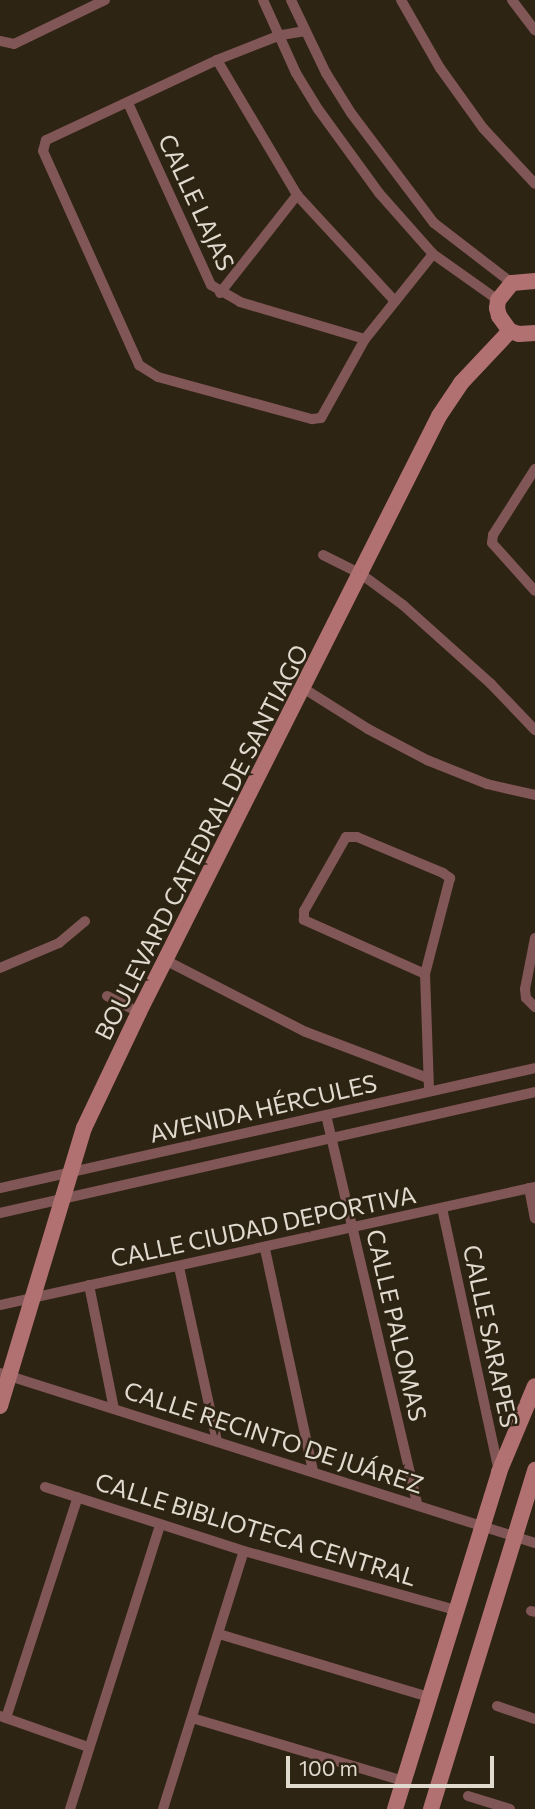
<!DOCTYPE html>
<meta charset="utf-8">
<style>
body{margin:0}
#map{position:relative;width:535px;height:1809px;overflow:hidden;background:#2e2413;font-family:Commissioner,sans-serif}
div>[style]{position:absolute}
.street>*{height:10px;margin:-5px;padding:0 5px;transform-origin:5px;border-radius:5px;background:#805656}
.secondary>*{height:16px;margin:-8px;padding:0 8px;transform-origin:8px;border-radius:8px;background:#b27171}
span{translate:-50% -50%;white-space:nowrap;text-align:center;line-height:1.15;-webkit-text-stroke:5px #2e2413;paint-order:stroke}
.street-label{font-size:24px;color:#e1dacf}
.scale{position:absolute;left:286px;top:1756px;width:208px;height:32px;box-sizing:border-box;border:4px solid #e1dacf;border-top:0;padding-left:9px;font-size:21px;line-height:24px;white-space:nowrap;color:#e1dacf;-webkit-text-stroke:5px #2e2413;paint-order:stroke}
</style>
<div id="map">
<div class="street">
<i style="left:263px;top:0;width:80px;rotate:65.7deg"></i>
<i style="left:296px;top:73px;width:42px;rotate:58.6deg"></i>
<i style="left:318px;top:109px;width:104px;rotate:54deg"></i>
<i style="left:379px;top:193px;width:81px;rotate:48.5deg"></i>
<i style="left:433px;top:254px;width:80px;rotate:35.3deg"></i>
<i style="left:291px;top:0;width:81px;rotate:64.4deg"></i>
<i style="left:326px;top:73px;width:47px;rotate:58deg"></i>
<i style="left:351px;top:113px;width:138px;rotate:53deg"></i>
<i style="left:434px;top:223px;width:98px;rotate:37.6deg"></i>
<i style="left:401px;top:0;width:78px;rotate:60.2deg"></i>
<i style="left:440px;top:68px;width:74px;rotate:54.4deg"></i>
<i style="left:483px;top:128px;width:76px;rotate:47.1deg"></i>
<i style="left:512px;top:0;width:38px;rotate:53deg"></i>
<i style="left:305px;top:31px;width:27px;rotate:170deg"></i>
<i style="left:278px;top:36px;width:66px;rotate:158.5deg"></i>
<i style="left:217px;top:60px;width:189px;rotate:154.9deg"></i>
<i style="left:46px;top:140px;width:11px;rotate:105deg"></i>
<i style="left:43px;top:151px;width:235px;rotate:65.8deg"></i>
<i style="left:139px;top:365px;width:22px;rotate:32deg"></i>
<i style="left:158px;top:377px;width:160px;rotate:15.3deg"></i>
<i style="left:312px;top:419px;width:9px;rotate:-6deg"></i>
<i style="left:321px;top:418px;width:90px;rotate:-60.9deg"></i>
<i style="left:365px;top:339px;width:109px;rotate:-51.3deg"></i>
<i style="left:0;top:41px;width:14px;rotate:12deg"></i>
<i style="left:14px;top:44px;width:101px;rotate:-25.8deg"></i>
<i style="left:217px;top:60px;width:157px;rotate:59.3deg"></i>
<i style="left:297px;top:195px;width:143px;rotate:47.3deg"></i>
<i style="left:128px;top:103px;width:200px;rotate:65.5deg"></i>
<i style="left:211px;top:285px;width:34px;rotate:30deg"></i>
<i style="left:240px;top:302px;width:130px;rotate:16.5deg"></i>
<i style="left:220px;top:293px;width:125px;rotate:-51.8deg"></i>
<i style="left:535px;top:469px;width:78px;rotate:122.5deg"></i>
<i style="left:493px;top:535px;width:8px;rotate:97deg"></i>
<i style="left:492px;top:543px;width:64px;rotate:48.1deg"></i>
<i style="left:323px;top:555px;width:42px;rotate:26.6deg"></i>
<i style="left:361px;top:574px;width:52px;rotate:36.4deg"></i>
<i style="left:403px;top:605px;width:118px;rotate:41.9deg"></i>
<i style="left:491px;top:684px;width:64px;rotate:46.3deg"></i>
<i style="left:303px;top:688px;width:77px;rotate:32.2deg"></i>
<i style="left:368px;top:729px;width:67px;rotate:27.7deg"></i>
<i style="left:427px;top:760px;width:65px;rotate:21.8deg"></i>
<i style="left:487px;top:784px;width:49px;rotate:12.9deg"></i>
<i style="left:535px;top:938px;width:52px;rotate:101.1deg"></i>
<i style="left:525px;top:989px;width:9px;rotate:84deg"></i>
<i style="left:526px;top:998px;width:13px;rotate:45deg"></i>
<i style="left:165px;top:960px;width:158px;rotate:27.1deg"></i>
<i style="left:306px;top:1032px;width:130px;rotate:20.7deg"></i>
<i style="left:0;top:968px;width:64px;rotate:-23deg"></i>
<i style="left:59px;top:943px;width:34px;rotate:-40deg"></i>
<i style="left:425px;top:974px;width:133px;rotate:-155.9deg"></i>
<i style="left:304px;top:920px;width:9px;rotate:-90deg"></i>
<i style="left:304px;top:911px;width:85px;rotate:-60.4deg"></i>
<i style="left:346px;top:837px;width:11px"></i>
<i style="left:357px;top:837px;width:93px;rotate:22.7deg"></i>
<i style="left:443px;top:873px;width:9px;rotate:36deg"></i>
<i style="left:450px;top:878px;width:99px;rotate:104.6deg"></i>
<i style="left:425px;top:974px;width:116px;rotate:88deg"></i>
<i style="left:107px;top:996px;width:36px;rotate:27deg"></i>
<i style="left:326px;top:1115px;width:400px;rotate:76.8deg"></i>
<i style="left:0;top:1188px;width:548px;rotate:-12.64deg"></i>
<i style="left:529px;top:1188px;width:31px;rotate:79deg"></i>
<i style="left:442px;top:1208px;width:270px;rotate:77.8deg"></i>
<i style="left:0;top:1213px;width:549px;rotate:-12.74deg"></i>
<i style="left:265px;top:1249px;width:227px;rotate:77.8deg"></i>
<i style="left:179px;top:1267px;width:179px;rotate:77.7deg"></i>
<i style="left:89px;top:1285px;width:126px;rotate:78.6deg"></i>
<i style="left:0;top:1305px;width:548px;rotate:-12.44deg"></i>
<i style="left:0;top:1373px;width:561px;rotate:17.63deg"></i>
<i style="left:45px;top:1487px;width:209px;rotate:17.8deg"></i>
<i style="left:244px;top:1551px;width:220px;rotate:15.6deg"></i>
<i style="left:531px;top:1611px;width:4px;rotate:14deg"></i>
<i style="left:219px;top:1634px;width:219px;rotate:16.7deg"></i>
<i style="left:497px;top:1706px;width:40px;rotate:18.9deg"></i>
<i style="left:0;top:1716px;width:93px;rotate:19.4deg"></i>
<i style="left:6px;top:1718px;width:232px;rotate:-72deg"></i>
<i style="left:192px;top:1718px;width:221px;rotate:16.6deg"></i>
<i style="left:468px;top:1796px;width:44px;rotate:17.2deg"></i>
<i style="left:70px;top:1809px;width:298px;rotate:-72.4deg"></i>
<i style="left:163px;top:1809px;width:270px;rotate:-72.6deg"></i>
</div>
<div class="secondary">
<i style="left:535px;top:281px;width:23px;rotate:175deg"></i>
<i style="left:512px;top:283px;width:22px;rotate:129deg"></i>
<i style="left:498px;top:300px;width:8px;rotate:97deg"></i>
<i style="left:497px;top:308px;width:8px;rotate:76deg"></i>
<i style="left:499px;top:316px;width:19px;rotate:54deg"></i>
<i style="left:510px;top:331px;width:9px;rotate:18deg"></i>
<i style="left:519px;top:334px;width:16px;rotate:-4deg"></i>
<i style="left:0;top:1406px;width:290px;rotate:-73.2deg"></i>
<i style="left:84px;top:1128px;width:128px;rotate:-64.6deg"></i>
<i style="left:139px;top:1012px;width:667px;rotate:-63.28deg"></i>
<i style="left:439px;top:416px;width:40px;rotate:-56deg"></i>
<i style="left:461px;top:383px;width:71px;rotate:-46.7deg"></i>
<i style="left:395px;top:1809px;width:353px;rotate:-72.8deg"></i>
<i style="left:499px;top:1472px;width:93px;rotate:-67.3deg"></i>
<i style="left:431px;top:1809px;width:355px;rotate:-72.9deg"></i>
</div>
<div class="street-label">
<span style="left:197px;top:202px;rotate:65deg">CALLE LAJAS</span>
<span style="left:201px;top:842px;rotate:-63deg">BOULEVARD CATEDRAL DE SANTIAGO</span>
<span style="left:263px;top:1108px;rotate:-13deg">AVENIDA HÉRCULES</span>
<span style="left:263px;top:1226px;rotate:-12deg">CALLE CIUDAD DEPORTIVA</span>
<span style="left:397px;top:1325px;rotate:77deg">CALLE PALOMAS</span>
<span style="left:491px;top:1336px;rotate:78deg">CALLE SARAPES</span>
<span style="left:274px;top:1437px;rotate:18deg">CALLE RECINTO DE JUÁREZ</span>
<span style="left:256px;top:1529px;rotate:17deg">CALLE BIBLIOTECA CENTRAL</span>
</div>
<div class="scale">100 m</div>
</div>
